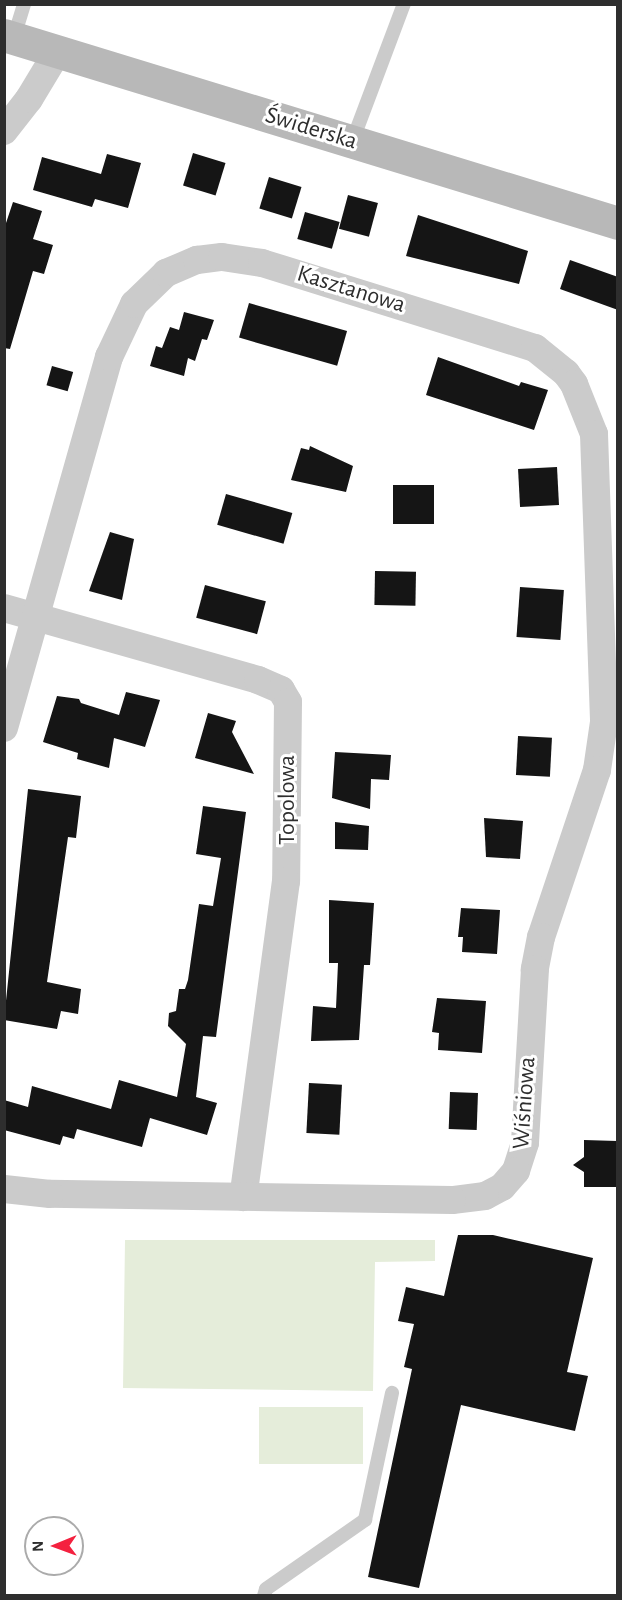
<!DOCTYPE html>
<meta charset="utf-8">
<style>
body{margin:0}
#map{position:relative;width:622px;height:1600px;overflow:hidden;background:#fff;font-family:"Alegreya Sans",sans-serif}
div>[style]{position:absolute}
.green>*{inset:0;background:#e5edda;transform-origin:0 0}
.building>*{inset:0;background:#151515;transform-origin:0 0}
.lane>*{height:14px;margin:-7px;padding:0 7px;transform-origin:7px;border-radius:7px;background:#cbcbcb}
.street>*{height:28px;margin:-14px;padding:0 14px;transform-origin:14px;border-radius:14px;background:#cbcbcb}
.secondary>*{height:33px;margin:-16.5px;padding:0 16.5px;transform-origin:16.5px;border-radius:16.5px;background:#b8b8b8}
span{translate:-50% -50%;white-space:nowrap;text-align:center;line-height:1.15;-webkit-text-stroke:6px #fff;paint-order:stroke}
.street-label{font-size:24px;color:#2e2e2e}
.frame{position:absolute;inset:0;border:6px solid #2e2e2e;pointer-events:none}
.north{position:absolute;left:24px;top:1516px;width:60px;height:60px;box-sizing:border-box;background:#fff;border:2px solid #ababab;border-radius:50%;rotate:269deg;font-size:16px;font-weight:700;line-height:24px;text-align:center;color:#2e2e2e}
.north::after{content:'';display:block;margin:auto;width:21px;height:27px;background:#f4213f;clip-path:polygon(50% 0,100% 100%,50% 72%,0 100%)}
</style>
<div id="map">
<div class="green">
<i style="clip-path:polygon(125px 1240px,435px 1240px,435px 1261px,375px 1262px,373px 1391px,123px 1388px)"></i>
<i style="left:259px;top:1407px;width:104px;height:57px"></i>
</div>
<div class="building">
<i style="left:193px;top:153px;width:34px;height:34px;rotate:17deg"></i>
<i style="clip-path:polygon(107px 154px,141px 163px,128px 208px,95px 199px,92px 207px,33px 190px,42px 157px,101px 174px)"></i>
<i style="left:269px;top:177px;width:34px;height:33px;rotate:17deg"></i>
<i style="left:348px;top:195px;width:31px;height:35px;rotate:15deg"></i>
<i style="clip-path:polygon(13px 202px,42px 211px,33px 239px,53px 245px,44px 274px,33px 271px,10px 349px,4px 348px,4px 229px)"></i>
<i style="left:305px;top:212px;width:36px;height:28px;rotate:16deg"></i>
<i style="clip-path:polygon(418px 215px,528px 251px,519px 284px,406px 256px)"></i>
<i style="clip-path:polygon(570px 260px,618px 277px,618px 310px,560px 289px)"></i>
<i style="left:249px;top:303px;width:102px;height:36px;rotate:16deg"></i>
<i style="clip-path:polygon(184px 312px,214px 320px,207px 340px,202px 339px,195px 361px,188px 358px,184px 376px,150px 366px,156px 346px,162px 348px,170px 327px,179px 330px)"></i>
<i style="clip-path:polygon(438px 357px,519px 386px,521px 382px,548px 390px,534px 430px,426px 395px)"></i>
<i style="left:52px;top:366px;width:22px;height:20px;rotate:16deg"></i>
<i style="clip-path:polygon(310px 446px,353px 466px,346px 492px,291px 480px,301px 448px,309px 450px)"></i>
<i style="left:557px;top:467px;width:38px;height:39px;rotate:87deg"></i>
<i style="left:393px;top:485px;width:41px;height:39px"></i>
<i style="left:226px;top:494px;width:69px;height:32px;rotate:16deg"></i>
<i style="clip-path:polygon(110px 532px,134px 539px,122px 600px,89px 591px)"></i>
<i style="left:375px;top:571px;width:41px;height:34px;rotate:1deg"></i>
<i style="left:205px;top:585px;width:63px;height:34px;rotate:15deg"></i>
<i style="left:520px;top:587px;width:44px;height:50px;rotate:4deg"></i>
<i style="clip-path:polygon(126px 692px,160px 700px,145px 747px,114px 738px,109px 768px,77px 759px,78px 753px,43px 742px,57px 696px,79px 699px,81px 703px,119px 715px)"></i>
<i style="clip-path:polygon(208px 713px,236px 721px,232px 732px,254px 774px,195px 758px)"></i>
<i style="left:518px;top:736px;width:34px;height:39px;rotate:3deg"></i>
<i style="clip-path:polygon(335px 752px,391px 755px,389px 780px,371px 779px,370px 809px,332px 798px)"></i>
<i style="clip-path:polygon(28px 789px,81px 796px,76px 838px,68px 837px,47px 982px,81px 989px,78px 1014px,61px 1011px,57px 1029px,4px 1020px)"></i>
<i style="clip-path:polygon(203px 806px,246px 812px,216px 1037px,203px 1036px,196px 1097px,217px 1103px,207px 1135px,150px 1118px,142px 1147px,77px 1129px,74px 1139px,63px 1136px,60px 1145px,4px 1130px,4px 1100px,28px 1107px,32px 1086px,111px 1109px,119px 1080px,177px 1097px,186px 1044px,168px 1026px,169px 1013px,176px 1011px,179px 989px,185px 989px,188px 980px,199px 904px,213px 906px,221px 858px,196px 854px)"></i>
<i style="clip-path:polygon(484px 818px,523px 821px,520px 859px,486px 857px)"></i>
<i style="clip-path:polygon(335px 822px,369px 826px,368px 850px,335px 849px)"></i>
<i style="clip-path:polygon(329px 900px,374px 903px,370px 965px,364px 965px,359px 1040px,311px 1041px,313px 1006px,336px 1008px,338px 963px,329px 963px)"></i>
<i style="clip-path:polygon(461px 908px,500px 910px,497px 954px,462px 952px,463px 937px,458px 937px)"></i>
<i style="clip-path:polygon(437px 998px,486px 1001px,482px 1053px,438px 1050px,439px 1033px,432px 1032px)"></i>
<i style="left:309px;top:1083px;width:33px;height:50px;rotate:3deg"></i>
<i style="left:450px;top:1092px;width:28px;height:37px;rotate:2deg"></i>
<i style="clip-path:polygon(584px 1140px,617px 1141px,616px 1187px,584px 1187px,584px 1172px,573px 1165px,584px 1157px)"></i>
<i style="clip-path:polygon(458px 1235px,493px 1235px,593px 1258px,567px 1372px,588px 1376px,575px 1431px,461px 1405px,419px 1588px,368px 1577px,412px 1369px,404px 1367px,414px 1324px,398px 1321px,406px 1287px,444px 1296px)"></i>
</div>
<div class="lane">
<i style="left:14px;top:37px;width:34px;rotate:-73deg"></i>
<i style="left:352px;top:142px;width:147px;rotate:-69.4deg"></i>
<i style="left:264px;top:1596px;width:7px;rotate:-74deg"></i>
<i style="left:266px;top:1589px;width:121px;rotate:-34.9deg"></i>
<i style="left:365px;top:1520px;width:130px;rotate:-78deg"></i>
</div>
<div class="street">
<i style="left:4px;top:131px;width:41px;rotate:-52deg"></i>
<i style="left:29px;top:99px;width:56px;rotate:-58.9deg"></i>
<i style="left:4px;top:608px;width:264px;rotate:15.8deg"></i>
<i style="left:258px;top:680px;width:25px;rotate:23deg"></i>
<i style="left:281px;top:690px;width:14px;rotate:60deg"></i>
<i style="left:288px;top:702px;width:179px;rotate:90.6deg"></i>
<i style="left:286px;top:881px;width:319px;rotate:97.7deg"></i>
<i style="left:4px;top:728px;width:386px;rotate:-74.2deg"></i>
<i style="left:109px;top:357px;width:59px;rotate:-64.7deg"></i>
<i style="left:134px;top:304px;width:45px;rotate:-44.1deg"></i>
<i style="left:166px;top:273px;width:34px;rotate:-23deg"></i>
<i style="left:197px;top:260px;width:25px;rotate:-7deg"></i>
<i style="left:222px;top:257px;width:40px;rotate:8.5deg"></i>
<i style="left:262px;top:263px;width:286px;rotate:17.3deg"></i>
<i style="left:535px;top:348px;width:40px;rotate:39deg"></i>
<i style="left:566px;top:373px;width:14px;rotate:54deg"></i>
<i style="left:574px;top:384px;width:54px;rotate:68.2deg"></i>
<i style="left:594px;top:434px;width:288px;rotate:88deg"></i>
<i style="left:604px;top:722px;width:49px;rotate:98.3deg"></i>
<i style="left:597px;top:770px;width:176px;rotate:108.5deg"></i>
<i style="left:541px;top:937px;width:33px;rotate:101deg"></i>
<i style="left:535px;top:969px;width:174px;rotate:93.3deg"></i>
<i style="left:525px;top:1143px;width:29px;rotate:108deg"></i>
<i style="left:516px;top:1171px;width:21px;rotate:131deg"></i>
<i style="left:502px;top:1187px;width:19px;rotate:152deg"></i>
<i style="left:485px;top:1196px;width:33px;rotate:173deg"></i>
<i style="left:452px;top:1200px;width:402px;rotate:-179.1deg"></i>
<i style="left:50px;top:1194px;width:46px;rotate:-173.8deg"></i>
</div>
<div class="secondary">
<i style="left:4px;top:35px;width:642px;rotate:17.02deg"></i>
</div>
<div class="street-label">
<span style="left:311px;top:129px;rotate:17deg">Świderska</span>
<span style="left:351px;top:290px;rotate:17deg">Kasztanowa</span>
<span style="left:288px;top:800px;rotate:-90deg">Topolowa</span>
<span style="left:525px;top:1103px;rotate:-86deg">Wiśniowa</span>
</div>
<div class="frame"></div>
<div class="north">N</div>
</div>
